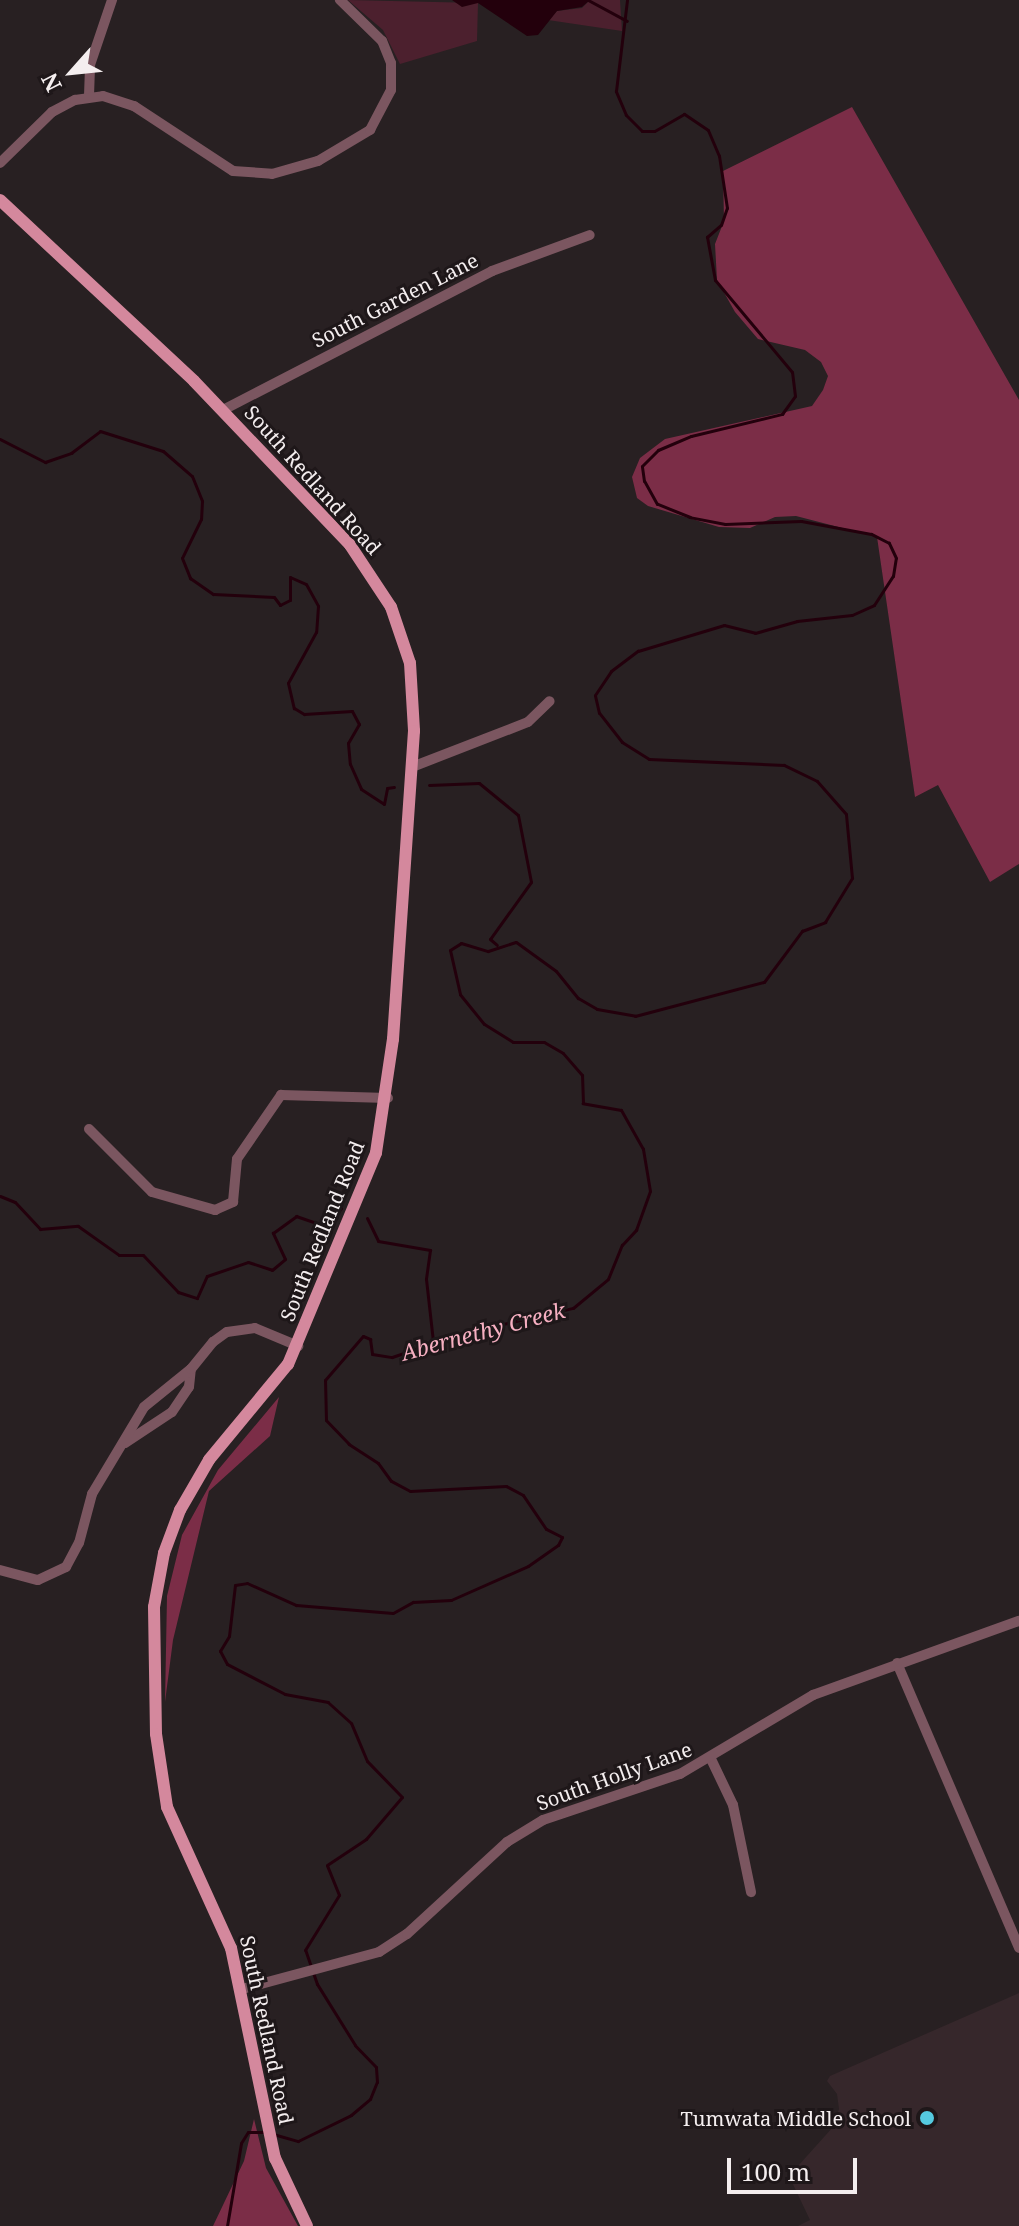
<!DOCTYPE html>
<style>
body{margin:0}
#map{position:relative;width:1019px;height:2226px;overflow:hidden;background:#282022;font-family:"Noto Serif",serif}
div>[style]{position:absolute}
.built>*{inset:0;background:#36272b}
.green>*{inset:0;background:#4c202e}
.forest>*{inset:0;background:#7b2d47}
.water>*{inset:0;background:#23000c}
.stream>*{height:3px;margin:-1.5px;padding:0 1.5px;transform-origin:1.5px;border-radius:1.5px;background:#23000c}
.minor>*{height:10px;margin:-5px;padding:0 5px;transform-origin:5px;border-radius:5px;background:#7b5660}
.major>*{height:12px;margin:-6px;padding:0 6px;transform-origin:6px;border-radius:6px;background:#d4889d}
.dots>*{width:22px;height:22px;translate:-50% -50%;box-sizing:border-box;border:4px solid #1e1719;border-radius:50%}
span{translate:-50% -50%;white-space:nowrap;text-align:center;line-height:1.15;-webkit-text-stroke:6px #1e1719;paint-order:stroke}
.street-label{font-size:20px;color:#f4eeef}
.poi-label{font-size:20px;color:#f4eeef}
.right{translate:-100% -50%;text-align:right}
.water-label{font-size:22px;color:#f6afc1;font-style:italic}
.north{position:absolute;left:32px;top:32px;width:80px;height:80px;-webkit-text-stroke:6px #1e1719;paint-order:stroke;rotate:243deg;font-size:22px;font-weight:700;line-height:32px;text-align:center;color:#f4eeef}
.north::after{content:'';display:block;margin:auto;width:28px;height:36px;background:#f4eeef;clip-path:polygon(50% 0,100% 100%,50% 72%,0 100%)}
.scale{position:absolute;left:727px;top:2158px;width:130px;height:36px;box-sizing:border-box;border:4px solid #f4eeef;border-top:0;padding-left:10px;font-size:24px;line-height:28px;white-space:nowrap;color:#f4eeef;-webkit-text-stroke:6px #1e1719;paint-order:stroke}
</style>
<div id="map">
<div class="built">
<i style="clip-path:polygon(1019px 1993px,1019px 2226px,798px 2226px,810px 2220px,789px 2176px,833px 2127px,839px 2109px,837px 2094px,827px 2081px,830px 2076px)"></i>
</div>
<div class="green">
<i style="clip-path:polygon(348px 0,478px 3px,477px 41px,400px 64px,383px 30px)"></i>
<i style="clip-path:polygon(590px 0,620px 0,622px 31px,548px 20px,557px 11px,582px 8px)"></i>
</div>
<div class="forest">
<i style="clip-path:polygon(852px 107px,1019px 400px,1019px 864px,990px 882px,938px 785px,915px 797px,877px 537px,796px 516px,775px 517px,750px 528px,719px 527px,648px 506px,637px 498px,632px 477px,640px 458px,665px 439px,812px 406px,823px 390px,828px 376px,821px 362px,805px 350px,758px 339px,735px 312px,717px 280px,715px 244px,724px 221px,723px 171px)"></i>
<i style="clip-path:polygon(279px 1397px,270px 1436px,209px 1491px,173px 1640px,165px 1702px,167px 1596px,182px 1535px,218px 1470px)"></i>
<i style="clip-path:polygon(254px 2119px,266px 2168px,298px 2226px,213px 2226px,244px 2161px)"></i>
</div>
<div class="water">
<i style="clip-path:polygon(452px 0,590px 0,582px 7px,557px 11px,538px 35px,527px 36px,478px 3px,462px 7px)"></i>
</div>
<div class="stream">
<i style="left:588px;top:0;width:44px;rotate:28.3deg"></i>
<i style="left:0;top:439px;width:51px;rotate:27.1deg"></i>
<i style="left:45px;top:462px;width:28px;rotate:-19deg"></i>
<i style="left:71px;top:453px;width:36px;rotate:-37deg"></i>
<i style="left:100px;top:431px;width:66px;rotate:17.6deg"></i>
<i style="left:163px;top:451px;width:38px;rotate:41deg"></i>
<i style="left:192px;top:476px;width:27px;rotate:68deg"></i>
<i style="left:202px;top:501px;width:18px;rotate:93deg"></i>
<i style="left:201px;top:519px;width:43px;rotate:116deg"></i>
<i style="left:182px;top:558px;width:22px;rotate:68deg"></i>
<i style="left:190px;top:578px;width:28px;rotate:35deg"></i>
<i style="left:213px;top:594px;width:61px;rotate:2.8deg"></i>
<i style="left:274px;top:597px;width:10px;rotate:53deg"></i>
<i style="left:280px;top:605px;width:11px;rotate:-27deg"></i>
<i style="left:290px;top:600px;width:23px;rotate:-90deg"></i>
<i style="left:290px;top:577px;width:17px;rotate:24deg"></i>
<i style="left:306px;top:584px;width:25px;rotate:61deg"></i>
<i style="left:318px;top:606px;width:26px;rotate:94deg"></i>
<i style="left:316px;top:632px;width:58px;rotate:118.8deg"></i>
<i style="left:288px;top:683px;width:26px;rotate:77deg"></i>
<i style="left:294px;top:708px;width:12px;rotate:31deg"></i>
<i style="left:304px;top:714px;width:48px;rotate:-3.6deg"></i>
<i style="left:352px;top:711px;width:15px;rotate:62deg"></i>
<i style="left:359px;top:724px;width:22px;rotate:120deg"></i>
<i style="left:348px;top:743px;width:21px;rotate:85deg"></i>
<i style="left:350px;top:764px;width:27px;rotate:66deg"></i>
<i style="left:361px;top:789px;width:27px;rotate:33deg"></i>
<i style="left:384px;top:804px;width:16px;rotate:-79deg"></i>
<i style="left:387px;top:788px;width:7px;rotate:-8deg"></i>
<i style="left:429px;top:785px;width:50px;rotate:-2.3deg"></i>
<i style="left:479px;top:783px;width:50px;rotate:39.4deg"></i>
<i style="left:518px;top:815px;width:68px;rotate:79deg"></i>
<i style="left:531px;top:882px;width:70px;rotate:125.7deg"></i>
<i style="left:490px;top:939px;width:9px;rotate:41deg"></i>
<i style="left:0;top:1196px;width:16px;rotate:22deg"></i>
<i style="left:15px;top:1202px;width:37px;rotate:47deg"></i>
<i style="left:40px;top:1229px;width:38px;rotate:-5deg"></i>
<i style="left:78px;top:1226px;width:50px;rotate:35.3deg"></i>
<i style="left:119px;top:1255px;width:24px"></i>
<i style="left:143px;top:1255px;width:51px;rotate:46.6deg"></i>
<i style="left:178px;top:1292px;width:20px;rotate:18deg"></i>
<i style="left:197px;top:1298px;width:24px;rotate:-66deg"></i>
<i style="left:207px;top:1276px;width:43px;rotate:-18.9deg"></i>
<i style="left:248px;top:1262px;width:25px;rotate:18deg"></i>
<i style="left:272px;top:1270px;width:17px;rotate:-40deg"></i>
<i style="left:285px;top:1259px;width:29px;rotate:-115deg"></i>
<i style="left:273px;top:1233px;width:29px;rotate:-36deg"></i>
<i style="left:296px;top:1216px;width:31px;rotate:19deg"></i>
<i style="left:325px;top:1226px;width:24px;rotate:-48deg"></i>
<i style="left:367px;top:1218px;width:25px;rotate:64deg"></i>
<i style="left:378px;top:1241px;width:53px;rotate:9.8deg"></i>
<i style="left:430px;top:1250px;width:29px;rotate:98deg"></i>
<i style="left:426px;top:1279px;width:62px;rotate:83.6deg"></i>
<i style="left:273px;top:2134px;width:26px;rotate:16deg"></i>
<i style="left:298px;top:2141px;width:59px;rotate:-26.1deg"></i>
<i style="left:351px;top:2115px;width:25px;rotate:-40deg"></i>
<i style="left:370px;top:2099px;width:18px;rotate:-68deg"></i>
<i style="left:377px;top:2082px;width:15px;rotate:-94deg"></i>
<i style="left:376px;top:2067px;width:30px;rotate:-134deg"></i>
<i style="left:355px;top:2045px;width:72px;rotate:-121.9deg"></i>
<i style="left:317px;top:1984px;width:36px;rotate:-109deg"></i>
<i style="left:305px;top:1950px;width:65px;rotate:-58.3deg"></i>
<i style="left:339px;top:1895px;width:32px;rotate:-112deg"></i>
<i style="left:327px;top:1865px;width:47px;rotate:-33.7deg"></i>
<i style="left:366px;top:1839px;width:55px;rotate:-49.4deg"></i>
<i style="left:402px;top:1797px;width:50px;rotate:-134.2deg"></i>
<i style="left:367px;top:1761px;width:41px;rotate:-112.8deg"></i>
<i style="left:351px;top:1723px;width:31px;rotate:-138deg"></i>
<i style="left:328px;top:1702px;width:44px;rotate:-169.5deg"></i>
<i style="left:285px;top:1694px;width:65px;rotate:-152.7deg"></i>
<i style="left:227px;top:1664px;width:15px;rotate:-118deg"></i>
<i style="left:220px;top:1651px;width:17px;rotate:-59deg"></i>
<i style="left:229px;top:1636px;width:51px;rotate:-83.3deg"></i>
<i style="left:235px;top:1585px;width:12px;rotate:-9deg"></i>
<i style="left:247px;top:1583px;width:54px;rotate:24.2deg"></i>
<i style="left:296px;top:1605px;width:97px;rotate:4.7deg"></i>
<i style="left:393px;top:1613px;width:23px;rotate:-29deg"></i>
<i style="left:413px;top:1602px;width:38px;rotate:-3deg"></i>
<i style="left:451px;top:1600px;width:84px;rotate:-23.8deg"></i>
<i style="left:528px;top:1566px;width:37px;rotate:-35deg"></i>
<i style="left:558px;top:1545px;width:9px;rotate:-63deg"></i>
<i style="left:562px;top:1537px;width:18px;rotate:-153deg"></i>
<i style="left:546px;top:1529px;width:41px;rotate:-124.1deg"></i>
<i style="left:523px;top:1495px;width:19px;rotate:-152deg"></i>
<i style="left:506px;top:1486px;width:96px;rotate:177deg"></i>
<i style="left:410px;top:1491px;width:21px;rotate:-152deg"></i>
<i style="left:391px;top:1481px;width:22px;rotate:-126deg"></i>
<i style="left:378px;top:1463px;width:35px;rotate:-147deg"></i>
<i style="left:349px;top:1444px;width:33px;rotate:-134deg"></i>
<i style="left:326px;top:1420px;width:40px;rotate:-91.4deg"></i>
<i style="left:325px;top:1380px;width:58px;rotate:-49.2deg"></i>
<i style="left:363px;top:1336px;width:8px;rotate:23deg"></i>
<i style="left:370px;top:1339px;width:15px;rotate:82deg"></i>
<i style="left:372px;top:1354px;width:20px;rotate:9deg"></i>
<i style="left:392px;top:1357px;width:72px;rotate:-18.7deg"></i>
<i style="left:460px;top:1334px;width:116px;rotate:-13deg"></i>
<i style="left:573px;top:1308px;width:45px;rotate:-39.6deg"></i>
<i style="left:608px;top:1279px;width:37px;rotate:-68deg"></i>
<i style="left:622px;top:1245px;width:21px;rotate:-47deg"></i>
<i style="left:636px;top:1230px;width:41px;rotate:-70.3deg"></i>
<i style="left:650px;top:1191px;width:43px;rotate:-99.5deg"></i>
<i style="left:643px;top:1149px;width:45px;rotate:-119.4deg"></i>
<i style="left:621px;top:1110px;width:39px;rotate:-170deg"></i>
<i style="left:583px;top:1103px;width:28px;rotate:-92deg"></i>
<i style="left:582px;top:1075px;width:29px;rotate:-131deg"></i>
<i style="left:563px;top:1053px;width:22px;rotate:-150deg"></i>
<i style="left:544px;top:1042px;width:31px;rotate:180deg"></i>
<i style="left:513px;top:1042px;width:34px;rotate:-148deg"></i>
<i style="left:484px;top:1024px;width:38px;rotate:-129deg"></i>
<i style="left:460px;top:994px;width:45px;rotate:-102.8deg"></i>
<i style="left:450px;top:950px;width:13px;rotate:-32deg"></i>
<i style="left:461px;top:943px;width:28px;rotate:17deg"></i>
<i style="left:488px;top:951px;width:29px;rotate:-18deg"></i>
<i style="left:516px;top:942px;width:49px;rotate:35.9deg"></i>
<i style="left:556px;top:971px;width:35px;rotate:51deg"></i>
<i style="left:578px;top:998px;width:22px;rotate:30deg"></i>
<i style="left:597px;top:1009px;width:39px;rotate:10deg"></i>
<i style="left:635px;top:1016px;width:133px;rotate:-14.8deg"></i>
<i style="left:764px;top:982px;width:64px;rotate:-53.3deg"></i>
<i style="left:802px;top:931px;width:25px;rotate:-21deg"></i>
<i style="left:825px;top:922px;width:52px;rotate:-58.5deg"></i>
<i style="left:852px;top:878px;width:64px;rotate:-95.4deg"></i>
<i style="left:846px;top:814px;width:44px;rotate:-131.3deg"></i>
<i style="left:817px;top:781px;width:37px;rotate:-154deg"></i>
<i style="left:784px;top:765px;width:135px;rotate:-177.5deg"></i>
<i style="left:649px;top:759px;width:32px;rotate:-148deg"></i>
<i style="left:622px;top:742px;width:37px;rotate:-128deg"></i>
<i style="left:599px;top:713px;width:18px;rotate:-103deg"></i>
<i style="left:595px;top:695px;width:29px;rotate:-56deg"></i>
<i style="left:611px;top:671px;width:34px;rotate:-37deg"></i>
<i style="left:638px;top:651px;width:90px;rotate:-16.8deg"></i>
<i style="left:724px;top:625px;width:32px;rotate:14deg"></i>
<i style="left:755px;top:633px;width:44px;rotate:-15.9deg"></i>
<i style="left:797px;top:621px;width:55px;rotate:-6.2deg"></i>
<i style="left:852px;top:615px;width:24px;rotate:-24deg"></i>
<i style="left:874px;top:605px;width:35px;rotate:-57deg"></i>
<i style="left:893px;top:576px;width:18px;rotate:-81deg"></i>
<i style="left:896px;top:558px;width:17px;rotate:-115deg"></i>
<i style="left:889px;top:543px;width:20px;rotate:-153deg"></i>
<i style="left:871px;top:534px;width:71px;rotate:-169.5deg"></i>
<i style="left:801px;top:521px;width:76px;rotate:177.7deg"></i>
<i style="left:725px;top:524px;width:36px;rotate:-169deg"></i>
<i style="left:690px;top:517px;width:35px;rotate:-158deg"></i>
<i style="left:657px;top:504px;width:26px;rotate:-119deg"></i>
<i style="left:644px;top:481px;width:15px;rotate:-98deg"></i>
<i style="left:642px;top:466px;width:23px;rotate:-45deg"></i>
<i style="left:658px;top:450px;width:36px;rotate:-23deg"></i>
<i style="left:691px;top:436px;width:94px;rotate:-13.6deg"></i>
<i style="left:782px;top:414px;width:22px;rotate:-54deg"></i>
<i style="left:795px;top:396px;width:24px;rotate:-97deg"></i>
<i style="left:792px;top:372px;width:120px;rotate:-129.9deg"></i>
<i style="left:715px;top:280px;width:44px;rotate:-100.5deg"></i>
<i style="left:707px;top:237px;width:18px;rotate:-41deg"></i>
<i style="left:721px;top:225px;width:18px;rotate:-71deg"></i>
<i style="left:727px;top:208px;width:53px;rotate:-98.7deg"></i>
<i style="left:719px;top:156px;width:28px;rotate:-113deg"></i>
<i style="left:708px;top:130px;width:29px;rotate:-146deg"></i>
<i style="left:684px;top:114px;width:34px;rotate:150deg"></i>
<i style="left:654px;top:131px;width:12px;rotate:180deg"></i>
<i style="left:642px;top:131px;width:23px;rotate:-135deg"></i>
<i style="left:626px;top:115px;width:26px;rotate:-113deg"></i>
<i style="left:616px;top:91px;width:92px;rotate:-83.1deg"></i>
<i style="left:227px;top:2226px;width:84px;rotate:-80.4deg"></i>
<i style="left:241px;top:2143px;width:13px;rotate:-58deg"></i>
<i style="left:248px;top:2132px;width:17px"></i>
</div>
<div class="minor">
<i style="left:89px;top:96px;width:31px;rotate:-88deg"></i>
<i style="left:90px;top:65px;width:69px;rotate:-71.3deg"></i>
<i style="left:0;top:163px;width:73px;rotate:-44.4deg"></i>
<i style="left:52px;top:112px;width:26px;rotate:-28deg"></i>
<i style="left:75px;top:100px;width:28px;rotate:-8deg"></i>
<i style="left:103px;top:96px;width:33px;rotate:18deg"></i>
<i style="left:134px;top:106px;width:118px;rotate:33.3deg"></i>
<i style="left:233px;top:171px;width:39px;rotate:4deg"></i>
<i style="left:272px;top:174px;width:48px;rotate:-15.8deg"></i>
<i style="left:318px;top:161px;width:61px;rotate:-30.8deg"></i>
<i style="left:370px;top:130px;width:45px;rotate:-62.3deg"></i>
<i style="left:391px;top:90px;width:27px;rotate:-90deg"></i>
<i style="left:391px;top:63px;width:24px;rotate:-112deg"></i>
<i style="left:382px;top:41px;width:59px;rotate:-135.7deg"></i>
<i style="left:223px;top:410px;width:303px;rotate:-27.3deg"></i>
<i style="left:492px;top:271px;width:104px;rotate:-20.2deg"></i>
<i style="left:412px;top:767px;width:124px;rotate:-21.2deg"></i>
<i style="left:528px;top:722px;width:30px;rotate:-44deg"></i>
<i style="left:89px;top:1129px;width:89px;rotate:45deg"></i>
<i style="left:152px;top:1192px;width:66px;rotate:15.9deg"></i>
<i style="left:215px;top:1210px;width:20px;rotate:-24deg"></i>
<i style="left:233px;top:1202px;width:43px;rotate:-84.7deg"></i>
<i style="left:237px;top:1159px;width:78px;rotate:-55.5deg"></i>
<i style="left:281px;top:1095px;width:107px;rotate:1.6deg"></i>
<i style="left:125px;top:1443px;width:56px;rotate:-33.4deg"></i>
<i style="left:172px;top:1412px;width:30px;rotate:-56deg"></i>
<i style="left:189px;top:1387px;width:18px;rotate:-84deg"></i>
<i style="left:0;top:1570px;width:39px;rotate:15deg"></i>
<i style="left:38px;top:1580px;width:31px;rotate:-25deg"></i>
<i style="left:66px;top:1567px;width:27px;rotate:-62deg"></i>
<i style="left:79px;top:1543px;width:51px;rotate:-75.1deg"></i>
<i style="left:92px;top:1494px;width:101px;rotate:-59.1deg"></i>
<i style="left:144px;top:1407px;width:60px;rotate:-39deg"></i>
<i style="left:191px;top:1369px;width:35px;rotate:-51deg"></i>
<i style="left:213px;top:1342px;width:17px;rotate:-36deg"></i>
<i style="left:227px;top:1332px;width:28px;rotate:-8deg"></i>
<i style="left:255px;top:1328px;width:47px;rotate:22.7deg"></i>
<i style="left:897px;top:1663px;width:310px;rotate:66.8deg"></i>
<i style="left:711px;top:1759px;width:51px;rotate:64.4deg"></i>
<i style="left:733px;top:1805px;width:89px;rotate:78.3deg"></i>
<i style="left:242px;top:1989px;width:142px;rotate:-15.1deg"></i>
<i style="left:379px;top:1952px;width:33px;rotate:-33deg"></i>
<i style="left:407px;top:1934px;width:136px;rotate:-42.6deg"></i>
<i style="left:507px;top:1842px;width:42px;rotate:-31.4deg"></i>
<i style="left:543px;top:1820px;width:145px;rotate:-18.6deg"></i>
<i style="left:680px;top:1774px;width:155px;rotate:-30.7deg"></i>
<i style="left:813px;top:1695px;width:219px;rotate:-19.8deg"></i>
</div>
<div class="major">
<i style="left:0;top:200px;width:265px;rotate:43deg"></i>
<i style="left:194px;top:381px;width:226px;rotate:46.4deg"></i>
<i style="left:350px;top:545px;width:74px;rotate:56.5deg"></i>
<i style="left:391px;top:607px;width:59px;rotate:71.3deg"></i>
<i style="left:410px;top:663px;width:68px;rotate:86.6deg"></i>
<i style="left:414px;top:731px;width:309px;rotate:93.9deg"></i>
<i style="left:393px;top:1039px;width:115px;rotate:98.5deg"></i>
<i style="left:376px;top:1153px;width:229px;rotate:112.6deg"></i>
<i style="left:288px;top:1364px;width:124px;rotate:129.5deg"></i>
<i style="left:209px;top:1460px;width:58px;rotate:120.1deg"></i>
<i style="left:180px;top:1510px;width:46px;rotate:110.4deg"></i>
<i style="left:164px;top:1553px;width:55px;rotate:100.5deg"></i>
<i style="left:154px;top:1607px;width:127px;rotate:89.1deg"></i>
<i style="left:156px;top:1734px;width:74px;rotate:81.4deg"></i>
<i style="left:167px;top:1807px;width:155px;rotate:65.6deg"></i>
<i style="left:231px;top:1948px;width:215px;rotate:78.2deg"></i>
<i style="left:275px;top:2158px;width:75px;rotate:64.8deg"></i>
</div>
<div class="dots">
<i style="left:927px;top:2118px;background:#55cae0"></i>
</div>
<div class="street-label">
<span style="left:395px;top:300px;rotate:-27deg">South Garden Lane</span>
<span style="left:313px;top:480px;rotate:48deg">South Redland Road</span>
<span style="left:322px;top:1231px;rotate:-68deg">South Redland Road</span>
<span style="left:614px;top:1776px;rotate:-20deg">South Holly Lane</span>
<span style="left:267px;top:2030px;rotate:78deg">South Redland Road</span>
</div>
<div class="poi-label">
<span class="right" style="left:911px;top:2118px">Tumwata Middle School</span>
</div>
<div class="water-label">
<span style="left:483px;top:1331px;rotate:-15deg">Abernethy Creek</span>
</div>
<div class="north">N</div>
<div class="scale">100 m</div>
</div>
